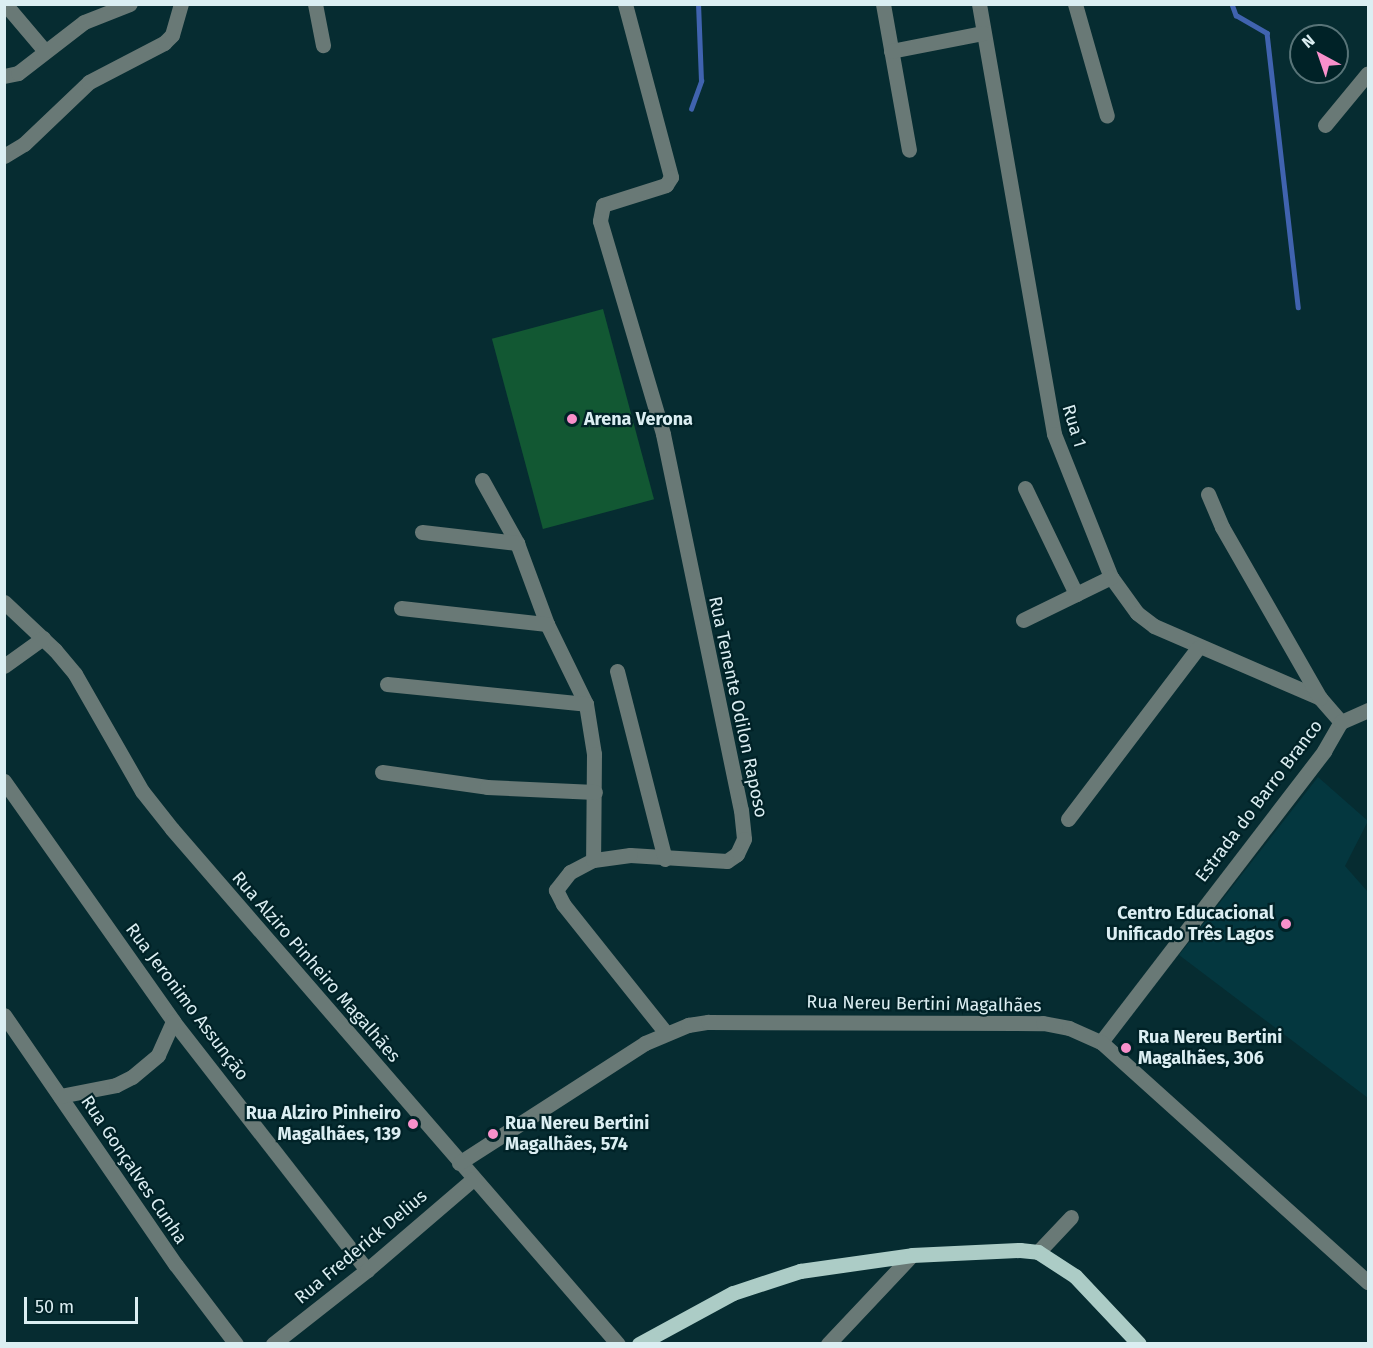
<!DOCTYPE html>
<meta charset="utf-8">
<style>
body{margin:0}
#map{position:relative;width:1373px;height:1348px;overflow:hidden;background:#062c31;font-family:"Fira Sans",sans-serif}
div>[style]{position:absolute}
.built>*{inset:0;background:#04373f}
.green>*{inset:0;background:#125833;transform-origin:0 0}
.stream>*{height:4.5px;margin:-2.25px;padding:0 2.25px;transform-origin:2.25px;border-radius:2.25px;background:#4063af}
.minor>*{height:15px;margin:-7.5px;padding:0 7.5px;transform-origin:7.5px;border-radius:7.5px;background:#697976}
.major>*{height:15px;margin:-7.5px;padding:0 7.5px;transform-origin:7.5px;border-radius:7.5px;background:#acccc6}
.dots>*{width:16px;height:16px;translate:-50% -50%;box-sizing:border-box;border:3px solid #002227;border-radius:50%}
span{translate:-50% -50%;white-space:nowrap;text-align:center;line-height:1.15;-webkit-text-stroke:4.5px #002227;paint-order:stroke}
.poi-label{font-size:18px;color:#dbeef2;font-weight:700}
.left{translate:0 -50%;text-align:left}
.right{translate:-100% -50%;text-align:right}
.street-label{font-size:18px;color:#dbeef2}
.frame{position:absolute;inset:0;border:6px solid #dbeef2;pointer-events:none}
.north{position:absolute;left:1289px;top:24px;width:60px;height:60px;box-sizing:border-box;background:#002227;border:2px solid #587478;border-radius:50%;rotate:320deg;font-size:16px;font-weight:700;line-height:24px;text-align:center;color:#dbeef2}
.north::after{content:'';display:block;margin:auto;width:21px;height:27px;background:#f890cb;clip-path:polygon(50% 0,100% 100%,50% 72%,0 100%)}
.scale{position:absolute;left:24px;top:1297px;width:114px;height:27px;box-sizing:border-box;border:3px solid #dbeef2;border-top:0;padding-left:8px;font-size:18px;line-height:21px;white-space:nowrap;color:#dbeef2;-webkit-text-stroke:4px #002227;paint-order:stroke}
</style>
<div id="map">
<div class="built">
<i style="clip-path:polygon(1318px 777px,1368px 821px,1345px 866px,1368px 892px,1368px 1098px,1179px 955px)"></i>
</div>
<div class="green">
<i style="left:603px;top:309px;width:197px;height:115px;rotate:75deg"></i>
</div>
<div class="stream">
<i style="left:1232px;top:4px;width:12px;rotate:70deg"></i>
<i style="left:1236px;top:15px;width:36px;rotate:30deg"></i>
<i style="left:1267px;top:33px;width:276px;rotate:83.5deg"></i>
<i style="left:691px;top:109px;width:30px;rotate:-70deg"></i>
<i style="left:701px;top:81px;width:77px;rotate:-92.2deg"></i>
</div>
<div class="minor">
<i style="left:5px;top:4px;width:60px;rotate:49.7deg"></i>
<i style="left:315px;top:4px;width:42px;rotate:79deg"></i>
<i style="left:625px;top:4px;width:179px;rotate:75.1deg"></i>
<i style="left:671px;top:177px;width:9px;rotate:122deg"></i>
<i style="left:666px;top:185px;width:66px;rotate:162.4deg"></i>
<i style="left:603px;top:205px;width:16px;rotate:101deg"></i>
<i style="left:600px;top:221px;width:222px;rotate:73.5deg"></i>
<i style="left:663px;top:434px;width:384px;rotate:78.3deg"></i>
<i style="left:741px;top:810px;width:29px;rotate:84deg"></i>
<i style="left:744px;top:839px;width:17px;rotate:115deg"></i>
<i style="left:737px;top:854px;width:12px;rotate:145deg"></i>
<i style="left:727px;top:861px;width:97px;rotate:-176.5deg"></i>
<i style="left:630px;top:855px;width:37px;rotate:172deg"></i>
<i style="left:593px;top:860px;width:26px;rotate:152deg"></i>
<i style="left:570px;top:872px;width:23px;rotate:128deg"></i>
<i style="left:556px;top:890px;width:16px;rotate:63deg"></i>
<i style="left:563px;top:904px;width:164px;rotate:51.4deg"></i>
<i style="left:883px;top:4px;width:148px;rotate:79.9deg"></i>
<i style="left:979px;top:4px;width:436px;rotate:80.1deg"></i>
<i style="left:1054px;top:434px;width:154px;rotate:68.3deg"></i>
<i style="left:1111px;top:577px;width:44px;rotate:54.2deg"></i>
<i style="left:1137px;top:613px;width:21px;rotate:37deg"></i>
<i style="left:1154px;top:626px;width:181px;rotate:23.4deg"></i>
<i style="left:1320px;top:698px;width:32px;rotate:49deg"></i>
<i style="left:1075px;top:4px;width:116px;rotate:74.1deg"></i>
<i style="left:891px;top:51px;width:94px;rotate:-11.1deg"></i>
<i style="left:4px;top:76px;width:14px;rotate:-12deg"></i>
<i style="left:18px;top:73px;width:83px;rotate:-37.7deg"></i>
<i style="left:84px;top:22px;width:49px;rotate:-21.4deg"></i>
<i style="left:1325px;top:125px;width:67px;rotate:-50.4deg"></i>
<i style="left:4px;top:156px;width:23px;rotate:-31deg"></i>
<i style="left:24px;top:144px;width:90px;rotate:-43.6deg"></i>
<i style="left:89px;top:82px;width:85px;rotate:-27.5deg"></i>
<i style="left:164px;top:43px;width:11px;rotate:-45deg"></i>
<i style="left:172px;top:35px;width:32px;rotate:-74deg"></i>
<i style="left:482px;top:480px;width:72px;rotate:60.9deg"></i>
<i style="left:517px;top:543px;width:86px;rotate:69.7deg"></i>
<i style="left:547px;top:624px;width:89px;rotate:64deg"></i>
<i style="left:586px;top:704px;width:51px;rotate:80.9deg"></i>
<i style="left:594px;top:754px;width:106px;rotate:90.5deg"></i>
<i style="left:1025px;top:488px;width:118px;rotate:64.3deg"></i>
<i style="left:1208px;top:494px;width:36px;rotate:67deg"></i>
<i style="left:1222px;top:527px;width:197px;rotate:60.2deg"></i>
<i style="left:422px;top:532px;width:96px;rotate:6.6deg"></i>
<i style="left:4px;top:602px;width:70px;rotate:43.3deg"></i>
<i style="left:55px;top:650px;width:31px;rotate:50deg"></i>
<i style="left:75px;top:674px;width:135px;rotate:60.2deg"></i>
<i style="left:142px;top:791px;width:48px;rotate:51.7deg"></i>
<i style="left:172px;top:829px;width:681px;rotate:49.11deg"></i>
<i style="left:401px;top:608px;width:147px;rotate:6.3deg"></i>
<i style="left:1023px;top:620px;width:98px;rotate:-26deg"></i>
<i style="left:4px;top:666px;width:48px;rotate:-35.7deg"></i>
<i style="left:617px;top:671px;width:194px;rotate:75.7deg"></i>
<i style="left:387px;top:684px;width:200px;rotate:5.7deg"></i>
<i style="left:382px;top:772px;width:106px;rotate:8.1deg"></i>
<i style="left:487px;top:787px;width:108px;rotate:2.7deg"></i>
<i style="left:4px;top:781px;width:294px;rotate:54.8deg"></i>
<i style="left:173px;top:1021px;width:316px;rotate:52.1deg"></i>
<i style="left:1068px;top:819px;width:215px;rotate:-52.8deg"></i>
<i style="left:4px;top:1015px;width:303px;rotate:55.5deg"></i>
<i style="left:176px;top:1265px;width:99px;rotate:52.8deg"></i>
<i style="left:1101px;top:1042px;width:367px;rotate:-52.5deg"></i>
<i style="left:1324px;top:751px;width:34px;rotate:-60deg"></i>
<i style="left:1341px;top:722px;width:30px;rotate:-24deg"></i>
<i style="left:60px;top:1096px;width:57px;rotate:-11.1deg"></i>
<i style="left:116px;top:1085px;width:18px;rotate:-27deg"></i>
<i style="left:132px;top:1077px;width:34px;rotate:-40deg"></i>
<i style="left:158px;top:1055px;width:37px;rotate:-66deg"></i>
<i style="left:459px;top:1163px;width:221px;rotate:-32.8deg"></i>
<i style="left:645px;top:1043px;width:47px;rotate:-22.7deg"></i>
<i style="left:688px;top:1025px;width:20px;rotate:-9deg"></i>
<i style="left:708px;top:1022px;width:335px;rotate:0.2deg"></i>
<i style="left:1043px;top:1023px;width:26px;rotate:11deg"></i>
<i style="left:1069px;top:1028px;width:35px;rotate:24deg"></i>
<i style="left:1101px;top:1042px;width:359px;rotate:42deg"></i>
<i style="left:1038px;top:1252px;width:48px;rotate:-46.7deg"></i>
<i style="left:273px;top:1344px;width:120px;rotate:-38.2deg"></i>
<i style="left:367px;top:1270px;width:140px;rotate:-40.6deg"></i>
<i style="left:828px;top:1344px;width:122px;rotate:-46.7deg"></i>
</div>
<div class="major">
<i style="left:639px;top:1344px;width:107px;rotate:-28.5deg"></i>
<i style="left:733px;top:1293px;width:71px;rotate:-18.2deg"></i>
<i style="left:800px;top:1271px;width:113px;rotate:-8.1deg"></i>
<i style="left:912px;top:1255px;width:108px;rotate:-2.7deg"></i>
<i style="left:1020px;top:1250px;width:18px;rotate:6deg"></i>
<i style="left:1038px;top:1252px;width:44px;rotate:33deg"></i>
<i style="left:1075px;top:1276px;width:93px;rotate:46.7deg"></i>
</div>
<div class="dots">
<i style="left:572px;top:419px;background:#f890cb"></i>
<i style="left:1286px;top:924px;background:#f890cb"></i>
<i style="left:1126px;top:1048px;background:#f890cb"></i>
<i style="left:413px;top:1124px;background:#f890cb"></i>
<i style="left:493px;top:1134px;background:#f890cb"></i>
</div>
<div class="poi-label">
<span class="left" style="left:584px;top:419px">Arena Verona</span>
<span class="right" style="left:1274px;top:924px">Centro Educacional<br>Unificado Três Lagos</span>
<span class="left" style="left:1138px;top:1048px">Rua Nereu Bertini<br>Magalhães, 306</span>
<span class="right" style="left:401px;top:1124px">Rua Alziro Pinheiro<br>Magalhães, 139</span>
<span class="left" style="left:505px;top:1134px">Rua Nereu Bertini<br>Magalhães, 574</span>
</div>
<div class="street-label">
<span style="left:1074px;top:426px;rotate:73deg">Rua 1</span>
<span style="left:738px;top:707px;rotate:78deg">Rua Tenente Odilon Raposo</span>
<span style="left:1259px;top:801px;rotate:-53deg">Estrada do Barro Branco</span>
<span style="left:316px;top:967px;rotate:49deg">Rua Alziro Pinheiro Magalhães</span>
<span style="left:187px;top:1002px;rotate:53deg">Rua Jeronimo Assunção</span>
<span style="left:924px;top:1004px;rotate:1deg">Rua Nereu Bertini Magalhães</span>
<span style="left:134px;top:1170px;rotate:56deg">Rua Gonçalves Cunha</span>
<span style="left:361px;top:1247px;rotate:-40deg">Rua Frederick Delius</span>
</div>
<div class="frame"></div>
<div class="north">N</div>
<div class="scale">50 m</div>
</div>
